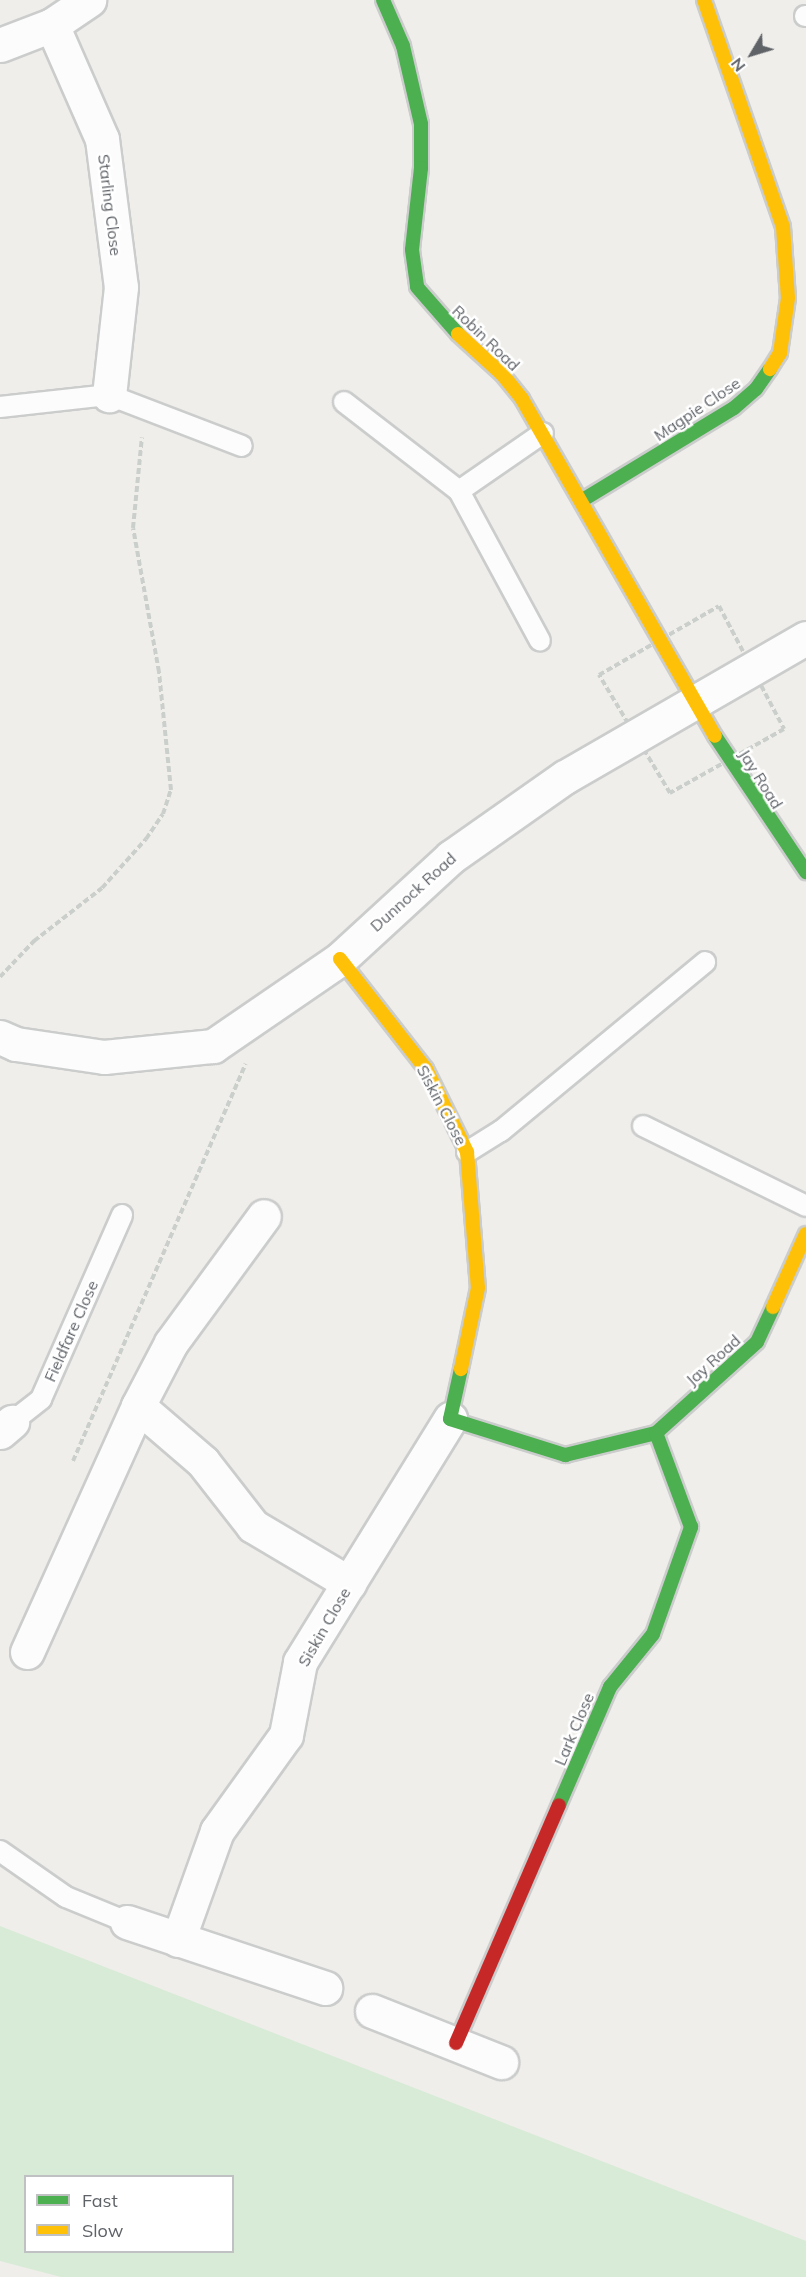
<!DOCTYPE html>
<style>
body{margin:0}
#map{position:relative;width:806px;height:2277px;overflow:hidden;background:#efeeea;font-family:Mulish,sans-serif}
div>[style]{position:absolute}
.green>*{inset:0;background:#d8ebd6}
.path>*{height:4px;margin-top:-2px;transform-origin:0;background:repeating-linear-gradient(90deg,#cacfcc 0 6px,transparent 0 9px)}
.roads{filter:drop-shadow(2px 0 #cbcccc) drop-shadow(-2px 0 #cbcccc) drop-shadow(0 2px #cbcccc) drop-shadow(0 -2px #cbcccc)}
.lane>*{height:20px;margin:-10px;padding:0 10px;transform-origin:10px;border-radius:10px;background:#fdfcfc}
.street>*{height:33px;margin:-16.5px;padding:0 16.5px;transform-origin:16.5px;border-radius:16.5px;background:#fdfcfc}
.fast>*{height:14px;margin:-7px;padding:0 7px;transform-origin:7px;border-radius:7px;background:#4caf50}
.slow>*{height:14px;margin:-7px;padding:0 7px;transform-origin:7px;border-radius:7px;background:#ffc107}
.jam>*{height:14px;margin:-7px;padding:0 7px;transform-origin:7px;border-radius:7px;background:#c62828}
span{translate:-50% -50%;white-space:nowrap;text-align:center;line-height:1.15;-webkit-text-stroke:5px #fff;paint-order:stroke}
.street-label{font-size:16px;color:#5f6368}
.legend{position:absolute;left:24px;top:2175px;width:210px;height:78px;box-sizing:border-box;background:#fff;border:2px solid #bfc1c3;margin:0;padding:8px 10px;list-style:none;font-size:18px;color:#5f6368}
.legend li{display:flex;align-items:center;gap:12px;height:30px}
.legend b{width:30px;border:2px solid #bfc1c3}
.north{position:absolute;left:722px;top:24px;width:60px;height:60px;-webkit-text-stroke:4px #fff;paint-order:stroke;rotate:232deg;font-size:16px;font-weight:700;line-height:24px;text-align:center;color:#5f6368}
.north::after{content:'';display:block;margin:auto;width:21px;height:27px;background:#5f6368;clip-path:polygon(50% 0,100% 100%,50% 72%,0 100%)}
</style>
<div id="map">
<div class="green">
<i style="clip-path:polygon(evenodd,0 1926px,806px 2241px,806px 2277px,61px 2277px,0 2261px,0 1926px,26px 2176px,232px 2176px,232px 2252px,26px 2252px,26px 2176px)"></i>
</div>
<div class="path">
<i style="left:719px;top:606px;width:139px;rotate:62.1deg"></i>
<i style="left:784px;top:729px;width:131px;rotate:150.7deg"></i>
<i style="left:670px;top:793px;width:138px;rotate:-121deg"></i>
<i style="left:599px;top:675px;width:138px;rotate:-29.9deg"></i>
<i style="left:0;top:977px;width:50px;rotate:-46.6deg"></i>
<i style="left:34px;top:941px;width:86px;rotate:-37.9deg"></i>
<i style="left:102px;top:888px;width:66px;rotate:-48.1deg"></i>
<i style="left:146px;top:839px;width:30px;rotate:-56deg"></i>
<i style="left:163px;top:814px;width:25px;rotate:-72deg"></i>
<i style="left:171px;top:790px;width:119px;rotate:-95.8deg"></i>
<i style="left:159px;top:672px;width:146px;rotate:-100.2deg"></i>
<i style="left:133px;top:528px;width:91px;rotate:-84.4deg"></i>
<i style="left:73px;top:1461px;width:433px;rotate:-66.5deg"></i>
</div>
<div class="roads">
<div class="lane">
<i style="left:805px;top:16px;width:1px"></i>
<i style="left:344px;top:402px;width:145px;rotate:37.7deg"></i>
<i style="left:459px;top:491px;width:170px;rotate:61.6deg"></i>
<i style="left:0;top:407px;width:110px;rotate:-6.3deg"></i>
<i style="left:109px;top:395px;width:142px;rotate:21deg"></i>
<i style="left:459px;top:491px;width:102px;rotate:-34.6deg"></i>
<i style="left:643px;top:1126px;width:182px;rotate:26.1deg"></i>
<i style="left:467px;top:1152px;width:40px;rotate:-32deg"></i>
<i style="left:501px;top:1131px;width:265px;rotate:-39.6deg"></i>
<i style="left:12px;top:1422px;width:37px;rotate:-38deg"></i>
<i style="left:41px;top:1399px;width:201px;rotate:-66.2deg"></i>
<i style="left:0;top:1851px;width:80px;rotate:34.9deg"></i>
<i style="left:66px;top:1897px;width:66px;rotate:22.3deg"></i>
</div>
<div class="street">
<i style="left:52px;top:25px;width:124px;rotate:66.3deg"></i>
<i style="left:102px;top:139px;width:149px;rotate:82.7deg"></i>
<i style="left:121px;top:287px;width:109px;rotate:96.3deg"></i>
<i style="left:0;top:45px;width:56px;rotate:-21deg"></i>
<i style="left:52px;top:25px;width:45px;rotate:-34deg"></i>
<i style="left:0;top:1037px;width:17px;rotate:24deg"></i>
<i style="left:16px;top:1044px;width:89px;rotate:8.4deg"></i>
<i style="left:104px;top:1057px;width:110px;rotate:-5.8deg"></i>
<i style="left:213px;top:1046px;width:154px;rotate:-34.4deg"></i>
<i style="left:340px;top:959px;width:151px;rotate:-42.6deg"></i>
<i style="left:451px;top:857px;width:139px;rotate:-35.1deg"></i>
<i style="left:565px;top:777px;width:278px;rotate:-30deg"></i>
<i style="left:138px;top:1406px;width:86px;rotate:40.7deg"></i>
<i style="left:203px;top:1462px;width:81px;rotate:52deg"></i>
<i style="left:253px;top:1526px;width:112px;rotate:30.7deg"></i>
<i style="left:0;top:1432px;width:16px;rotate:-40deg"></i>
<i style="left:27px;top:1652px;width:270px;rotate:-65.7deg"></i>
<i style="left:138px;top:1406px;width:71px;rotate:-62.4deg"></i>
<i style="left:171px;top:1343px;width:157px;rotate:-53.8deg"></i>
<i style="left:127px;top:1922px;width:209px;rotate:18.4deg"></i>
<i style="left:178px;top:1940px;width:116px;rotate:-70.3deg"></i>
<i style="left:217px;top:1831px;width:118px;rotate:-54.3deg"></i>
<i style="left:286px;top:1735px;width:74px;rotate:-79.1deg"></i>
<i style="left:300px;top:1662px;width:286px;rotate:-58.3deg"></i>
<i style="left:372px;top:2011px;width:139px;rotate:21.6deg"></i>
</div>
<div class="fast">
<i style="left:383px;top:0;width:50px;rotate:66.5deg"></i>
<i style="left:403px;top:46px;width:80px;rotate:77deg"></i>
<i style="left:421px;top:124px;width:44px;rotate:90deg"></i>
<i style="left:421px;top:168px;width:82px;rotate:96.3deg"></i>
<i style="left:412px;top:250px;width:37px;rotate:82deg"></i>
<i style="left:417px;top:287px;width:62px;rotate:48.9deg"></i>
<i style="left:581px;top:501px;width:179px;rotate:-31.3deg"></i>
<i style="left:734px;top:408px;width:29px;rotate:-41deg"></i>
<i style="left:756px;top:389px;width:24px;rotate:-55deg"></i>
<i style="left:715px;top:736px;width:164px;rotate:56.2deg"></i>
<i style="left:461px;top:1369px;width:51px;rotate:102.4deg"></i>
<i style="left:450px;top:1419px;width:121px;rotate:17.4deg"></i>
<i style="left:565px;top:1455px;width:94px;rotate:-13.6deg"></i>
<i style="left:656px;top:1433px;width:136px;rotate:-42deg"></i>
<i style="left:757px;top:1342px;width:38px;rotate:-65deg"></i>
<i style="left:559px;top:1805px;width:129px;rotate:-66.6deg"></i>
<i style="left:610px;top:1687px;width:68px;rotate:-50.9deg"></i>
<i style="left:653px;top:1634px;width:114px;rotate:-70.4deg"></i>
<i style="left:691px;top:1527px;width:100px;rotate:-110.4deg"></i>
</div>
<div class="slow">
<i style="left:704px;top:0;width:240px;rotate:70.8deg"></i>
<i style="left:783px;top:227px;width:71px;rotate:86deg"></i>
<i style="left:788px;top:298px;width:56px;rotate:98.3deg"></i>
<i style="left:780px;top:353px;width:19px;rotate:122deg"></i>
<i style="left:458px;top:334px;width:59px;rotate:42.3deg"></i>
<i style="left:502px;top:374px;width:32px;rotate:51deg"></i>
<i style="left:522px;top:399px;width:388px;rotate:60.2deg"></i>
<i style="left:340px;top:959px;width:140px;rotate:52deg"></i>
<i style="left:426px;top:1069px;width:93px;rotate:63.7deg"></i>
<i style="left:467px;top:1152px;width:136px;rotate:85.4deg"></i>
<i style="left:478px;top:1288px;width:83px;rotate:101.9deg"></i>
<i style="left:773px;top:1307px;width:80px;rotate:-65.7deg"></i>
</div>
<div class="jam">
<i style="left:456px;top:2043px;width:259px;rotate:-66.6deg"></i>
</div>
</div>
<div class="street-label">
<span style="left:110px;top:205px;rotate:83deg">Starling Close</span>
<span style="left:486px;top:338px;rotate:44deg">Robin Road</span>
<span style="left:697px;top:409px;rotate:-34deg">Magpie Close</span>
<span style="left:761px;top:779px;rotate:58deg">Jay Road</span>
<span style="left:413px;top:892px;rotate:-42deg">Dunnock Road</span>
<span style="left:442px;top:1105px;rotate:62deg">Siskin Close</span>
<span style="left:71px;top:1331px;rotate:-66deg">Fieldfare Close</span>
<span style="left:713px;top:1360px;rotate:-42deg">Jay Road</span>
<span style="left:324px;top:1627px;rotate:-60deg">Siskin Close</span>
<span style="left:574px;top:1729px;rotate:-67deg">Lark Close</span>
</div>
<ul class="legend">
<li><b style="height:8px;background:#4caf50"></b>Fast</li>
<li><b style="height:8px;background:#ffc107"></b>Slow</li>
</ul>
<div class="north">N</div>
</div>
